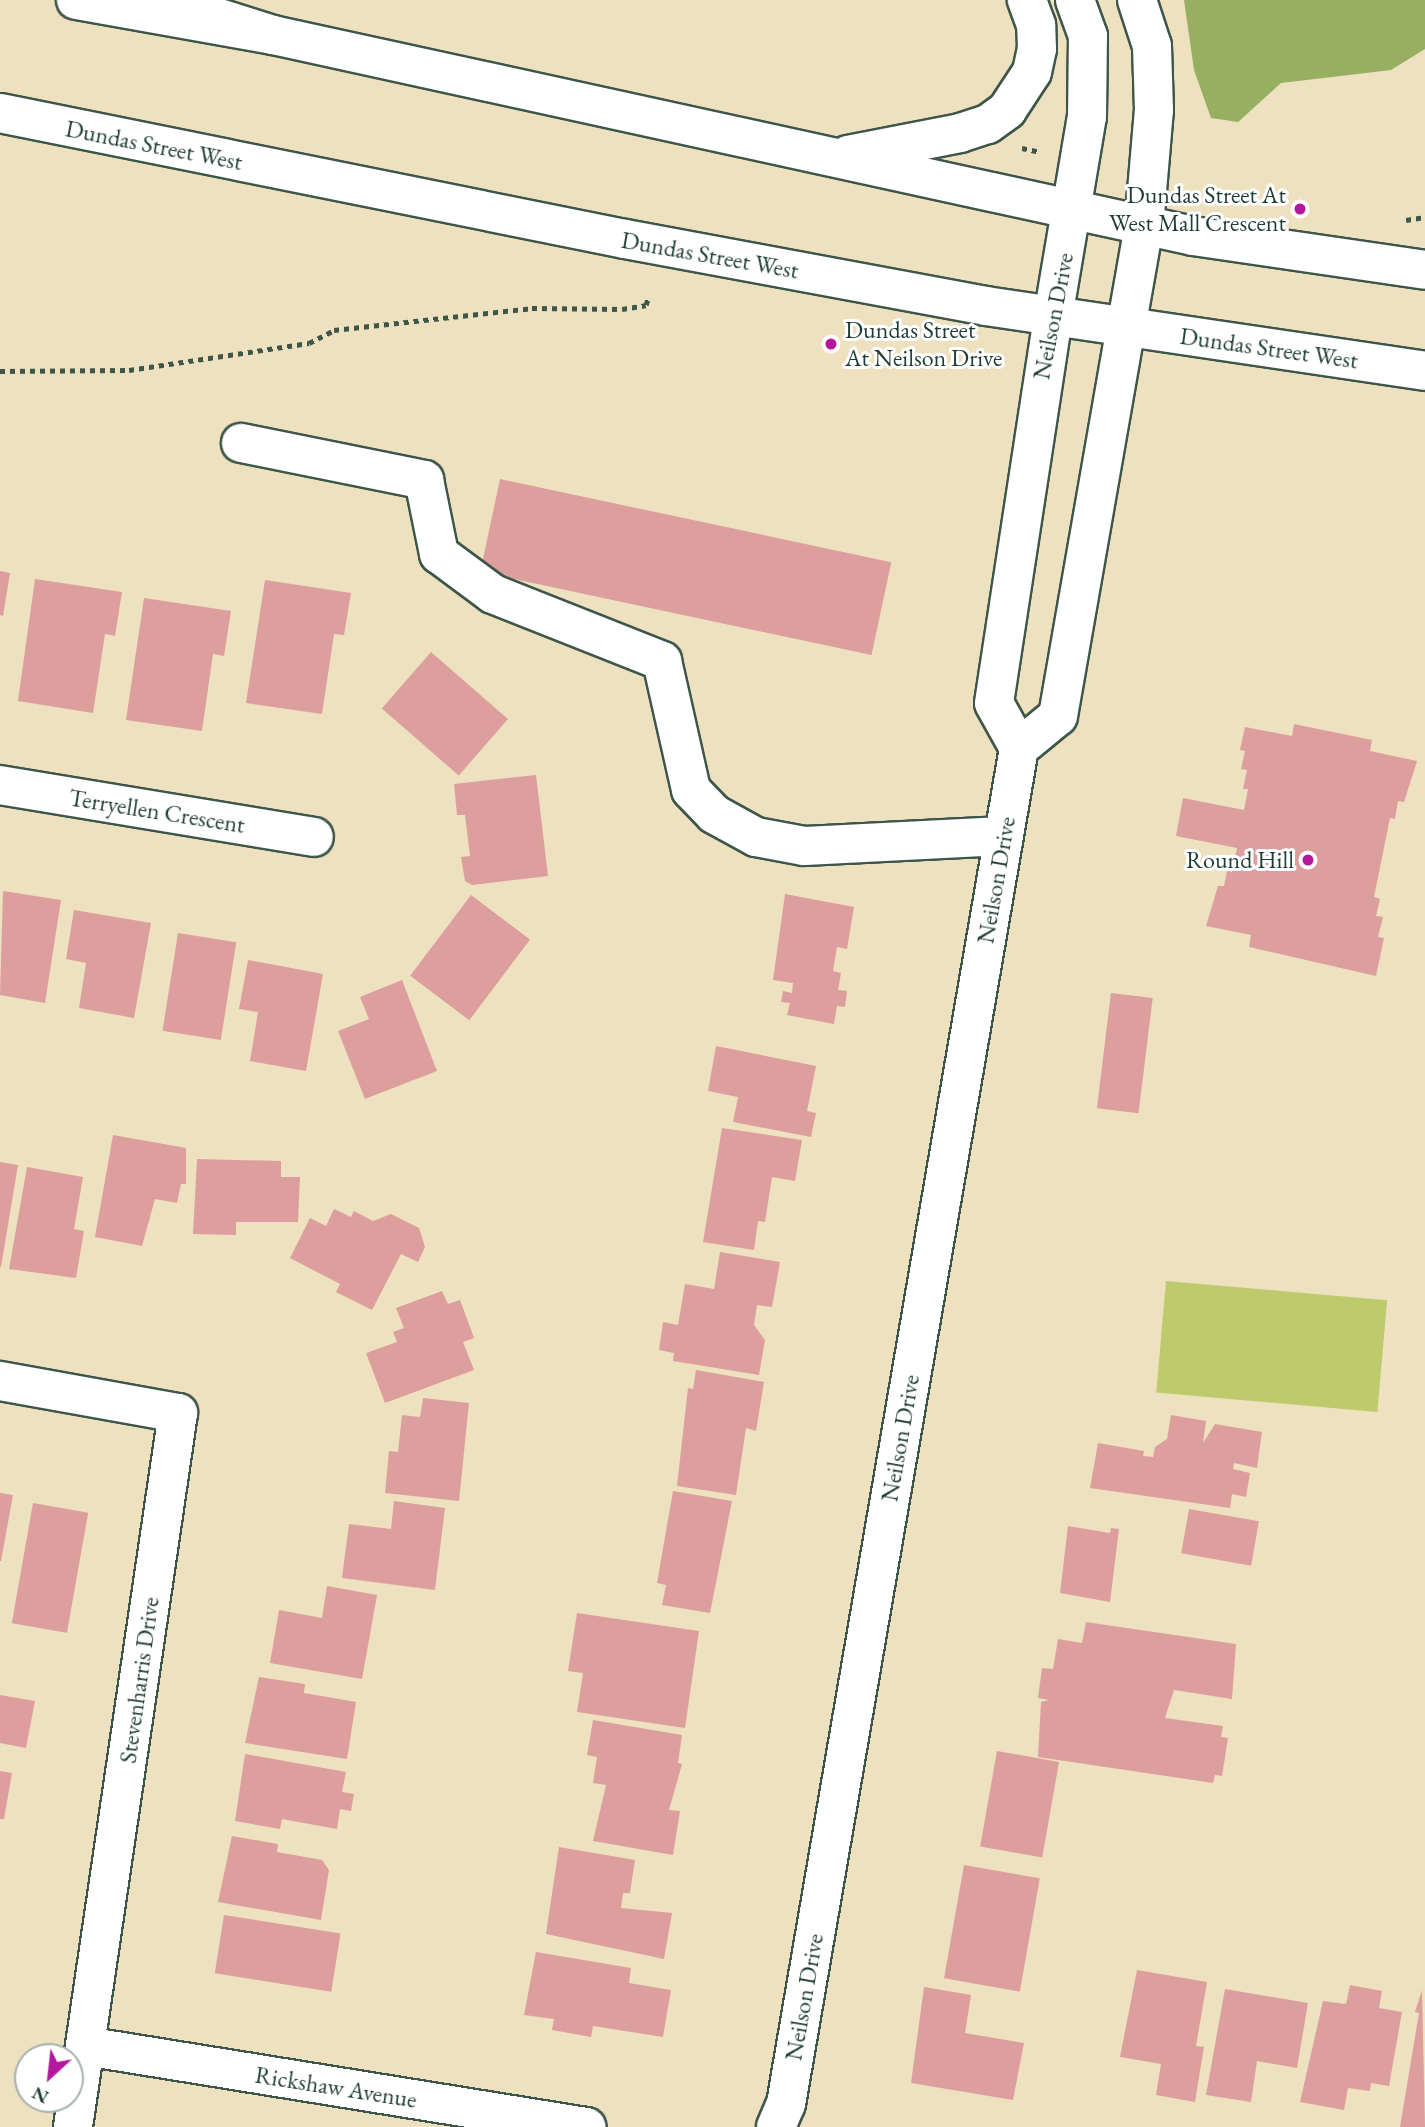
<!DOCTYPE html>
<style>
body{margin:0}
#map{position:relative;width:1425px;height:2127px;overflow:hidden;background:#ede1c0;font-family:"EB Garamond",serif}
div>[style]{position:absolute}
.green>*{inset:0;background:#bdcb6d;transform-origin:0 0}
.forest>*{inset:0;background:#96af60}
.building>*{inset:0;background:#dd9f9d;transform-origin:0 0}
.path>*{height:4.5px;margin-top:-2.25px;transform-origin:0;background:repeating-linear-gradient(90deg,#3e5649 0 5px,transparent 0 10px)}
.roads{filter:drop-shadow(2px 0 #3e5649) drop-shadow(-2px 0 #3e5649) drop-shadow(0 2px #3e5649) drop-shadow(0 -2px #3e5649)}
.minor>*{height:38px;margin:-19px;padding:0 19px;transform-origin:19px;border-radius:19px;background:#fff}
.major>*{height:38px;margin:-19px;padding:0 19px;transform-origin:19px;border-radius:19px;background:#fff}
.highway>*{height:38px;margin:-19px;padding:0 19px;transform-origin:19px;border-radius:19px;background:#fff}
.dots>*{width:19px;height:19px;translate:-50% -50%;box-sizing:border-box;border:4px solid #fff;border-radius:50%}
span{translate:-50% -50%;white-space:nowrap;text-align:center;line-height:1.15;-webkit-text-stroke:6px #fff;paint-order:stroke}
.street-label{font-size:24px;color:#1f3d34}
.poi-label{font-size:24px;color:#1f3d34}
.right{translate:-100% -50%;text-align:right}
.left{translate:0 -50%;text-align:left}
.north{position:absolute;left:14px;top:2043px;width:70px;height:70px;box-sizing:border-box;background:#fff;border:2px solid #a5b1ae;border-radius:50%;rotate:207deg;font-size:19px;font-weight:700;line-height:28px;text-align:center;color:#1f3d34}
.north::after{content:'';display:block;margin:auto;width:24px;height:32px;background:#b5179e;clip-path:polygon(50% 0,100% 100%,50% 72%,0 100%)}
</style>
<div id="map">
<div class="green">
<i style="left:1166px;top:1281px;width:222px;height:112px;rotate:5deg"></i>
</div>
<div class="forest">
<i style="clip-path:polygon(1184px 0,1425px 0,1425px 49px,1391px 70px,1281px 83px,1238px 122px,1211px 118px,1194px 70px)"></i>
</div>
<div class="building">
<i style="left:500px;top:479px;width:400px;height:95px;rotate:12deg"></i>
<i style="clip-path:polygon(0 571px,10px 573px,3px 616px,0 615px)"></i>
<i style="clip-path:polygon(35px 579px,122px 592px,115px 636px,105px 634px,93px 713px,18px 701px)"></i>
<i style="clip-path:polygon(265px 580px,351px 593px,344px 635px,334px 634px,322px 714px,246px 703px)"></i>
<i style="clip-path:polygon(144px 598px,231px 611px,224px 656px,213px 654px,202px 731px,126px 720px)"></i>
<i style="left:431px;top:652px;width:102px;height:75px;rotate:41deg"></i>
<i style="clip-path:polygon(1294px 724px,1372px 740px,1370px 751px,1417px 761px,1404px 802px,1398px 801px,1395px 819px,1390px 818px,1374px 897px,1380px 899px,1376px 916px,1383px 917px,1378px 937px,1384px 938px,1376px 976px,1249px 947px,1251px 935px,1206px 926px,1218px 886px,1224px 886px,1227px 871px,1232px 872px,1237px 848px,1176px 836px,1183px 798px,1244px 810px,1248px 789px,1243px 789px,1247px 770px,1241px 769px,1245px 751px,1240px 750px,1245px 727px,1292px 736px)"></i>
<i style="clip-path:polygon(536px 775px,548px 876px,472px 885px,465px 881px,461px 857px,470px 856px,465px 815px,457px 815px,454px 784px)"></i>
<i style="clip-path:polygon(3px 891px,61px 900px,45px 1003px,0 995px)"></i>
<i style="clip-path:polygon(785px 894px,854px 907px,847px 949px,837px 947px,833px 971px,841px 973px,838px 990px,847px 991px,845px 1007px,837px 1006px,834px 1024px,787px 1015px,790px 1003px,781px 1002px,783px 991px,792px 993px,793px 983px,773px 980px)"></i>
<i style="left:471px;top:895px;width:74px;height:101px;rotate:37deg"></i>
<i style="clip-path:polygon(74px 910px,151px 923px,134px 1018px,79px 1008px,86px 963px,66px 959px)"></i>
<i style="left:178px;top:933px;width:59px;height:99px;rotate:9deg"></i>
<i style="clip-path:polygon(248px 960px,323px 974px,306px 1071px,250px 1061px,258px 1012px,239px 1009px)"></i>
<i style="clip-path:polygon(402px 980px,437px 1071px,365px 1099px,338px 1031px,369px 1019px,360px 997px)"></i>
<i style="left:1111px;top:993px;width:42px;height:116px;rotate:7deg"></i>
<i style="clip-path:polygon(716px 1046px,816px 1066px,807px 1111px,816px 1113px,811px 1137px,733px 1122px,738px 1097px,708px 1091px)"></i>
<i style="clip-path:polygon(722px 1128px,802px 1140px,795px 1181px,772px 1177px,765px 1222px,758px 1221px,754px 1250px,703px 1242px)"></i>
<i style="clip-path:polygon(113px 1135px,186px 1148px,186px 1184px,181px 1184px,177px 1203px,155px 1199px,142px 1246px,95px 1237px)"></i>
<i style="clip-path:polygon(197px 1159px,281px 1161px,281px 1177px,300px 1177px,298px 1222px,236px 1222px,236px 1235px,193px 1234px)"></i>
<i style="clip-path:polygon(0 1162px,18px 1165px,1px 1267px,0 1267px)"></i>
<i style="clip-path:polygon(27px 1167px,83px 1177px,74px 1229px,84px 1231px,76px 1278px,9px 1269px)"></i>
<i style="clip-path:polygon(334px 1209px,351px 1217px,354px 1211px,373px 1221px,391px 1214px,419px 1228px,425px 1247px,418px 1262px,401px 1254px,372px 1310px,336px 1292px,340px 1284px,290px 1258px,310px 1218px,326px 1226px)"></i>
<i style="clip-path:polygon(720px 1252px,780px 1262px,772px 1307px,757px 1305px,754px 1325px,765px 1340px,759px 1375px,673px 1361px,674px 1353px,659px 1350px,663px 1322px,678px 1325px,685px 1284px,714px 1289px)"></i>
<i style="clip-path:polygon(442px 1291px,448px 1304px,460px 1300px,474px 1338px,463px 1342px,474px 1370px,385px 1403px,366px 1353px,397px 1342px,393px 1332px,404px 1328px,396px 1308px)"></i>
<i style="clip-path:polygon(696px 1370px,764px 1382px,756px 1431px,746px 1428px,736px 1495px,677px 1486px,688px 1388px,693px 1389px)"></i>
<i style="clip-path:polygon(423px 1398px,469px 1403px,459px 1501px,385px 1493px,389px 1451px,398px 1452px,402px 1415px,420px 1417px)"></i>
<i style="clip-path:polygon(1171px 1415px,1206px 1421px,1203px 1443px,1215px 1424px,1262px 1432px,1257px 1468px,1234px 1463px,1233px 1469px,1250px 1473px,1246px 1497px,1232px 1494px,1230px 1508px,1090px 1488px,1098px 1443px,1144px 1451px,1143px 1456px,1153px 1457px,1155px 1447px,1167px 1439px)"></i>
<i style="clip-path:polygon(673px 1491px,732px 1501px,710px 1613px,662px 1605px,666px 1585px,657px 1583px)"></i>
<i style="clip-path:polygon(0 1493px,13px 1495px,1px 1561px,0 1561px)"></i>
<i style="clip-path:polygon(394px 1501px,445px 1508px,435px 1590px,342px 1578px,349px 1524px,391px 1529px)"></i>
<i style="left:33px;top:1503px;width:56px;height:122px;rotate:10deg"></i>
<i style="left:1189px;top:1509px;width:71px;height:45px;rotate:10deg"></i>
<i style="clip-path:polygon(1068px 1526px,1110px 1533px,1111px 1528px,1119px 1529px,1110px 1602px,1060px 1593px)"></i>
<i style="clip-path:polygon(327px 1586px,377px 1595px,362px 1679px,270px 1663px,279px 1610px,322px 1618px)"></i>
<i style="clip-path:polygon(577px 1613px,699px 1631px,685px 1728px,577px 1712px,583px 1673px,568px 1671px)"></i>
<i style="clip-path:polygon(1086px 1622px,1236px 1644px,1232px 1699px,1174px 1690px,1165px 1718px,1223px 1726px,1221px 1737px,1228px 1738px,1222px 1776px,1215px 1775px,1213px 1783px,1038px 1757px,1041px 1702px,1049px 1700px,1038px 1698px,1042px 1668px,1053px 1669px,1058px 1639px,1082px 1643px)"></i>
<i style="clip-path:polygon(259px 1677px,305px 1684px,304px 1693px,356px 1702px,347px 1759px,245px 1743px)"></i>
<i style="clip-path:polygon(0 1695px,35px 1701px,26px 1748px,0 1743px)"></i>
<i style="clip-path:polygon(593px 1720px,682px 1735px,678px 1763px,682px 1764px,669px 1810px,680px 1811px,673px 1855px,593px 1841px,606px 1785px,593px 1783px,597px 1757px,587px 1755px)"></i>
<i style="left:997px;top:1751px;width:63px;height:97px;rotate:10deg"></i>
<i style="clip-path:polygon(245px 1754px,346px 1772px,342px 1792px,354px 1794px,351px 1811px,340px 1809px,337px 1829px,282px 1819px,280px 1829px,235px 1821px)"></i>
<i style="clip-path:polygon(0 1771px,12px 1773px,4px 1819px,0 1819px)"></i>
<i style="clip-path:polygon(232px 1836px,278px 1844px,277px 1852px,322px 1860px,329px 1870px,321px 1920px,218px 1902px)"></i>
<i style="clip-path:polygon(559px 1847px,635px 1860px,630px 1893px,623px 1893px,621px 1908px,672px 1913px,664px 1959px,546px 1934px)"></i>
<i style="left:964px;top:1865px;width:77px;height:115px;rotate:10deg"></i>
<i style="left:224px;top:1915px;width:118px;height:59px;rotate:9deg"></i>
<i style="clip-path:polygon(536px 1952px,631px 1968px,629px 1983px,671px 1990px,663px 2037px,593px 2026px,591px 2037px,552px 2030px,554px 2019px,524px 2015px)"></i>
<i style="clip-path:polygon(1137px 1970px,1207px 1982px,1196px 2046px,1204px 2047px,1195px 2102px,1156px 2095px,1161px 2064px,1120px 2057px)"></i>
<i style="clip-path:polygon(1350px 1985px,1382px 1991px,1379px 2008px,1402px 2012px,1389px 2086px,1371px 2083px,1370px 2091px,1348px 2088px,1344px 2110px,1300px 2102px,1323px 2001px,1346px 2004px)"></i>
<i style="clip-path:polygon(924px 1987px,971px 1995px,965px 2033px,1024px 2043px,1013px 2100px,911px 2083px)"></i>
<i style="clip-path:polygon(1225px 1989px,1308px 2003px,1297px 2068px,1257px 2061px,1251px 2102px,1206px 2095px)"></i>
<i style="clip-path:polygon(1422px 1990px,1425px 2127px,1400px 2127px,1419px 2013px,1415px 2012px)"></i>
</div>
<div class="path">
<i style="left:1022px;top:148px;width:19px;rotate:12deg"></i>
<i style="left:1406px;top:220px;width:19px;rotate:-9deg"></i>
<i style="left:0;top:371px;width:129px;rotate:-0.4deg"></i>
<i style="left:129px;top:370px;width:182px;rotate:-8.5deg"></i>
<i style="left:309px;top:343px;width:28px;rotate:-27deg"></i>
<i style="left:334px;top:330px;width:199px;rotate:-6.3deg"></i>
<i style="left:532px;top:308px;width:90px;rotate:0.6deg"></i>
<i style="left:622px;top:309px;width:24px;rotate:-9deg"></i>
<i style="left:646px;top:305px;width:8px;rotate:-76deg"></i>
</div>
<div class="roads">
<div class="minor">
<i style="left:241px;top:443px;width:187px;rotate:11.4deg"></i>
<i style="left:424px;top:480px;width:76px;rotate:78.5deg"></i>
<i style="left:439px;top:554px;width:67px;rotate:36.5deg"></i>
<i style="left:493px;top:594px;width:182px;rotate:21.6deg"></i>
<i style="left:662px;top:661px;width:132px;rotate:77.3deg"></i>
<i style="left:691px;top:790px;width:33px;rotate:46deg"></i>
<i style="left:714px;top:814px;width:48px;rotate:28.7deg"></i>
<i style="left:756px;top:837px;width:49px;rotate:10.6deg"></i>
<i style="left:804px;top:846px;width:200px;rotate:-2.9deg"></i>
<i style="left:1019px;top:748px;width:50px;rotate:-39.4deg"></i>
<i style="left:1058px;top:716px;width:394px;rotate:-80.1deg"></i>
<i style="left:0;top:785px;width:318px;rotate:9.4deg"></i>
<i style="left:0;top:1381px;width:181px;rotate:10.2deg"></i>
<i style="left:178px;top:1413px;width:722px;rotate:98.37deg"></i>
<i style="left:85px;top:2046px;width:508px;rotate:9.18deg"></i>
<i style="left:776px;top:2127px;width:25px;rotate:-67deg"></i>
<i style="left:786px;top:2104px;width:1376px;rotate:-80.25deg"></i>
<i style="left:1019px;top:748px;width:51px;rotate:-119.1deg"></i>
<i style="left:994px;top:703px;width:390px;rotate:-81.3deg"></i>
</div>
<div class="major">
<i style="left:76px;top:0;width:200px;rotate:10.1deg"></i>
<i style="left:273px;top:35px;width:942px;rotate:12.32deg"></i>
<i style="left:1193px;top:236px;width:234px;rotate:8.3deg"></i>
<i style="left:0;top:113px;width:638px;rotate:11.4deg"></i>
<i style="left:625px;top:239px;width:367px;rotate:10.5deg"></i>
<i style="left:986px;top:306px;width:444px;rotate:8.4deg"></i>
<i style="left:848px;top:155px;width:114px;rotate:-11.1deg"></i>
<i style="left:960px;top:133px;width:29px;rotate:-18deg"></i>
<i style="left:988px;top:124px;width:24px;rotate:-36deg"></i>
<i style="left:1007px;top:110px;width:45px;rotate:-56.7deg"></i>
<i style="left:1032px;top:72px;width:24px;rotate:-78deg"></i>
<i style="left:1037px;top:49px;width:24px;rotate:-92deg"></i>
<i style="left:1036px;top:25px;width:27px;rotate:-110deg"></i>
<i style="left:1053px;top:317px;width:203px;rotate:-80.4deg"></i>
<i style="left:1087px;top:117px;width:81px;rotate:-89.3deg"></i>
<i style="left:1088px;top:36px;width:38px;rotate:-110deg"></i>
<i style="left:1126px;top:328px;width:104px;rotate:-80deg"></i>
<i style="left:1144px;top:226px;width:116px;rotate:-85.1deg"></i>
<i style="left:1154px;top:110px;width:64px;rotate:-91.8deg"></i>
<i style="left:1152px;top:46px;width:48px;rotate:-108.1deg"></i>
</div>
<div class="highway">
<i style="left:162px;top:0;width:116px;rotate:17.5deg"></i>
</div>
</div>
<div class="dots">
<i style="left:1300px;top:209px;background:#b5179e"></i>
<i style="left:831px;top:344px;background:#b5179e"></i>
<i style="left:1308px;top:860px;background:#b5179e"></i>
</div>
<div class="street-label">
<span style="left:154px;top:145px;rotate:11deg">Dundas Street West</span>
<span style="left:710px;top:255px;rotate:10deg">Dundas Street West</span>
<span style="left:1053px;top:316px;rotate:-79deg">Neilson Drive</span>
<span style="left:1269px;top:348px;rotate:8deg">Dundas Street West</span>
<span style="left:157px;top:811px;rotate:9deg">Terryellen Crescent</span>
<span style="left:996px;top:880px;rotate:-80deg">Neilson Drive</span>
<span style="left:900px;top:1438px;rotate:-80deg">Neilson Drive</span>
<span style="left:139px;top:1680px;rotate:-82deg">Stevenharris Drive</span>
<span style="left:804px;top:1997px;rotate:-80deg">Neilson Drive</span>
<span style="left:336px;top:2087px;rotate:9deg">Rickshaw Avenue</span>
</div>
<div class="poi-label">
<span class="right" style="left:1286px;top:209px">Dundas Street At<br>West Mall Crescent</span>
<span class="left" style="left:845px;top:344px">Dundas Street<br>At Neilson Drive</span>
<span class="right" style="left:1294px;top:860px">Round Hill</span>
</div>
<div class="north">N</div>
</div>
